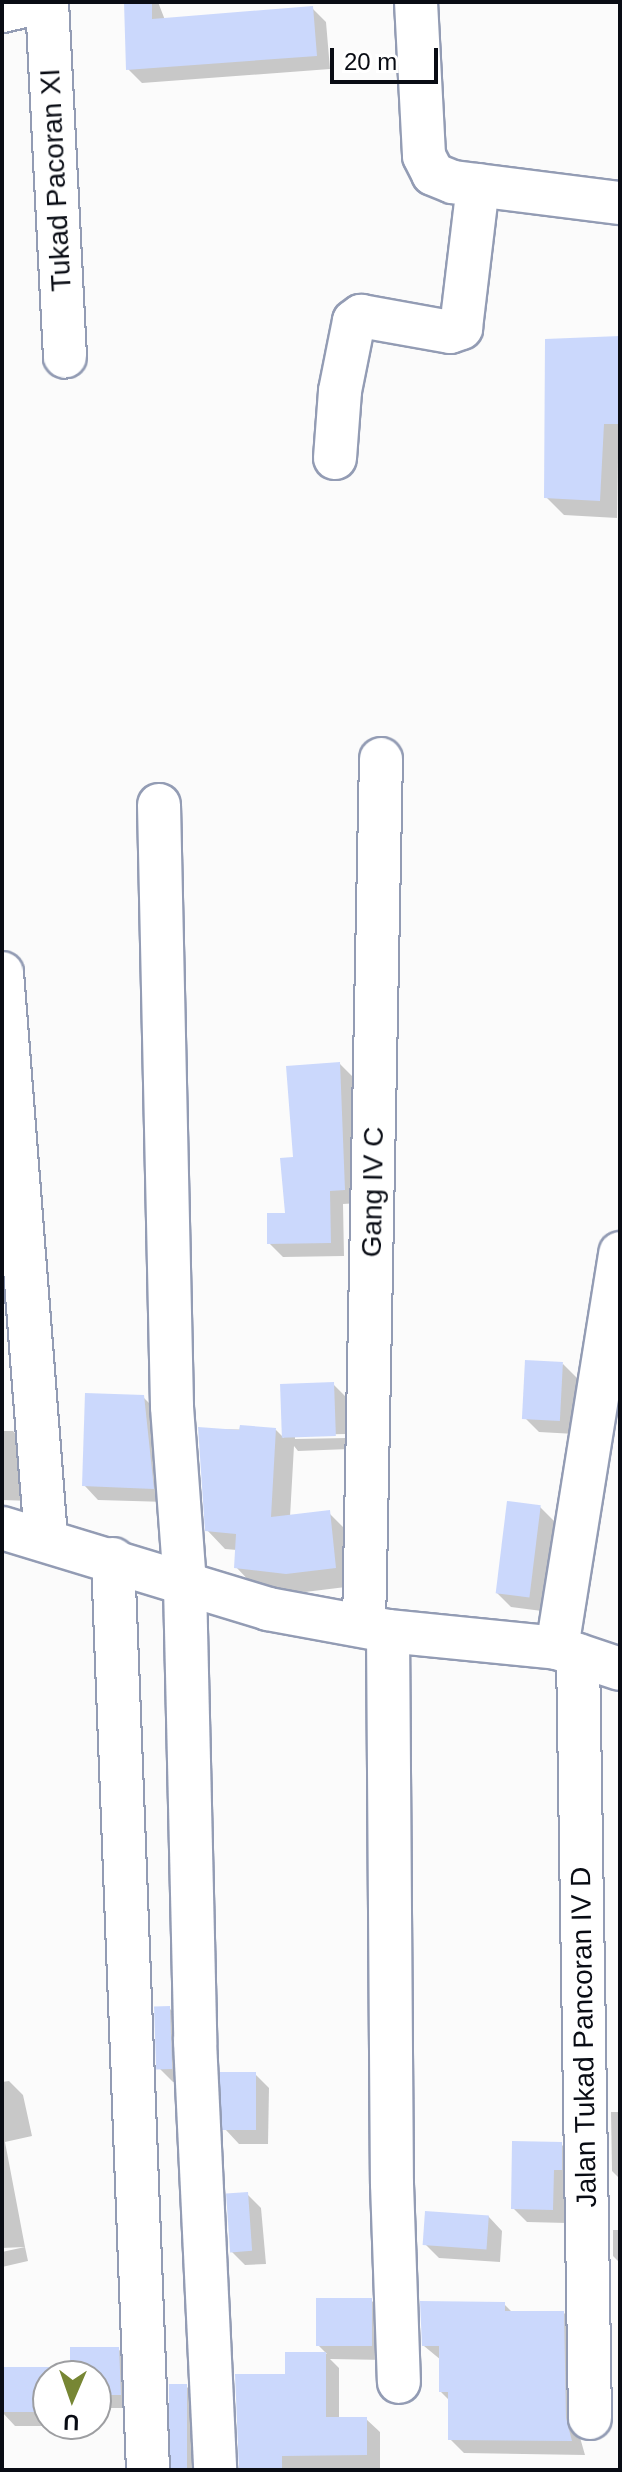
<!DOCTYPE html>
<style>
body{margin:0}
#map{position:relative;width:622px;height:2472px;overflow:hidden;background:#fbfbfb;font-family:Arial,sans-serif}
div>[style]{position:absolute}
.shadow>*{inset:0;background:#0003;transform-origin:0 0}
.building>*{inset:0;background:#cbd8fc;transform-origin:0 0}
.roads{filter:drop-shadow(2px 0 #939cb4) drop-shadow(-2px 0 #939cb4) drop-shadow(0 2px #939cb4) drop-shadow(0 -2px #939cb4)}
.minor>*{height:42px;margin:-21px;padding:0 21px;transform-origin:21px;border-radius:21px;background:#fff}
span{translate:-50% -50%;white-space:nowrap;text-align:center;line-height:1.15;-webkit-text-stroke:7px #fff;paint-order:stroke}
.street-label{font-size:28px;color:#090c14}
.frame{position:absolute;inset:0;border:4px solid #090c14;pointer-events:none}
.north{position:absolute;left:32px;top:2360px;width:80px;height:80px;box-sizing:border-box;background:#fff;border:2px solid #9d9ea1;border-radius:50%;rotate:182deg;font-size:22px;font-weight:700;line-height:32px;text-align:center;color:#090c14}
.north::after{content:'';display:block;margin:auto;width:28px;height:36px;background:#778634;clip-path:polygon(50% 0,100% 100%,50% 72%,0 100%)}
.scale{position:absolute;left:330px;top:48px;width:108px;height:36px;box-sizing:border-box;border:4px solid #090c14;border-top:0;padding-left:10px;font-size:24px;line-height:28px;white-space:nowrap;color:#090c14;-webkit-text-stroke:6px #fff;paint-order:stroke}
</style>
<div id="map">
<div class="shadow">
<i style="clip-path:polygon(126px 2px,158px 2px,165px 20px,312px 8px,326px 22px,330px 69px,142px 83px,128px 69px)"></i>
<i style="clip-path:polygon(620px 338px,617px 518px,564px 515px,546px 497px)"></i>
<i style="clip-path:polygon(340px 1064px,354px 1078px,358px 1131px,352px 1132px,359px 1203px,343px 1204px,344px 1256px,283px 1257px,269px 1243px,287px 1215px)"></i>
<i style="clip-path:polygon(563px 1364px,577px 1378px,575px 1434px,539px 1432px,525px 1418px)"></i>
<i style="clip-path:polygon(evenodd,333px 1384px,347px 1398px,349px 1449px,298px 1451px,294px 1446px,290px 1517px,329px 1513px,347px 1531px,354px 1586px,305px 1592px,254px 1586px,236px 1567px,237px 1550px,225px 1549px,207px 1530px,200px 1429px,276px 1430px,284px 1438px,282px 1386px,333px 1384px,346px 1434px,346px 1438px,295px 1439px,295px 1435px,346px 1434px)"></i>
<i style="clip-path:polygon(143px 1397px,157px 1411px,167px 1502px,98px 1500px,84px 1485px)"></i>
<i style="clip-path:polygon(2px 1431px,13px 1431px,27px 1446px,31px 1501px,2px 1500px)"></i>
<i style="clip-path:polygon(540px 1507px,554px 1521px,542px 1611px,511px 1607px,497px 1593px)"></i>
<i style="clip-path:polygon(169px 2008px,183px 2022px,185px 2082px,173px 2082px,159px 2068px)"></i>
<i style="clip-path:polygon(255px 2074px,269px 2088px,268px 2144px,239px 2144px,225px 2129px)"></i>
<i style="clip-path:polygon(9px 2081px,23px 2095px,32px 2136px,5px 2142px,25px 2247px,2px 2248px,2px 2082px)"></i>
<i style="clip-path:polygon(611px 2112px,620px 2112px,620px 2179px,612px 2171px)"></i>
<i style="clip-path:polygon(561px 2144px,575px 2158px,567px 2223px,527px 2222px,513px 2208px)"></i>
<i style="clip-path:polygon(247px 2194px,261px 2208px,266px 2264px,245px 2265px,231px 2251px)"></i>
<i style="clip-path:polygon(488px 2216px,502px 2231px,500px 2262px,439px 2258px,425px 2244px)"></i>
<i style="clip-path:polygon(613px 2230px,620px 2230px,620px 2263px,613px 2256px)"></i>
<i style="clip-path:polygon(25px 2247px,28px 2261px,2px 2267px,2px 2252px)"></i>
<i style="clip-path:polygon(371px 2300px,385px 2314px,387px 2360px,330px 2359px,339px 2368px,339px 2419px,366px 2419px,380px 2432px,380px 2468px,240px 2470px,287px 2376px,287px 2354px,327px 2354px,318px 2345px)"></i>
<i style="clip-path:polygon(504px 2304px,513px 2313px,564px 2313px,578px 2327px,579px 2434px,585px 2455px,464px 2453px,450px 2439px,450px 2401px,441px 2392px,441px 2360px,424px 2346px)"></i>
<i style="clip-path:polygon(118px 2349px,133px 2363px,134px 2408px,96px 2408px,96px 2376px,48px 2376px,48px 2424px,68px 2426px,15px 2426px,2px 2412px,2px 2369px,72px 2369px)"></i>
<i style="clip-path:polygon(186px 2386px,200px 2400px,203px 2470px,174px 2470px)"></i>
<i style="left:2px;top:2469px;width:65px;height:1px"></i>
</div>
<div class="building">
<i style="clip-path:polygon(124px 2px,152px 2px,152px 19px,313px 6px,317px 56px,126px 70px)"></i>
<i style="clip-path:polygon(620px 336px,620px 424px,604px 424px,600px 501px,544px 498px,545px 339px)"></i>
<i style="clip-path:polygon(340px 1062px,345px 1190px,330px 1191px,331px 1243px,267px 1244px,267px 1213px,285px 1213px,280px 1158px,293px 1157px,286px 1066px)"></i>
<i style="left:525px;top:1360px;width:38px;height:59px;rotate:3deg"></i>
<i style="left:334px;top:1382px;width:54px;height:54px;rotate:88deg"></i>
<i style="clip-path:polygon(85px 1393px,144px 1395px,154px 1489px,82px 1486px)"></i>
<i style="clip-path:polygon(240px 1425px,276px 1428px,271px 1517px,330px 1510px,336px 1568px,286px 1574px,234px 1568px,236px 1534px,205px 1531px,198px 1427px,239px 1430px)"></i>
<i style="left:507px;top:1501px;width:34px;height:93px;rotate:7deg"></i>
<i style="left:170px;top:2006px;width:63px;height:16px;rotate:88deg"></i>
<i style="left:220px;top:2072px;width:36px;height:58px"></i>
<i style="clip-path:polygon(512px 2141px,562px 2142px,562px 2170px,554px 2170px,553px 2210px,511px 2209px)"></i>
<i style="left:248px;top:2192px;width:59px;height:22px;rotate:86deg"></i>
<i style="left:425px;top:2211px;width:64px;height:34px;rotate:4deg"></i>
<i style="left:316px;top:2298px;width:56px;height:48px"></i>
<i style="clip-path:polygon(420px 2301px,505px 2302px,505px 2311px,564px 2311px,566px 2418px,572px 2441px,448px 2440px,448px 2392px,439px 2392px,439px 2346px,422px 2346px)"></i>
<i style="clip-path:polygon(70px 2347px,119px 2347px,121px 2395px,96px 2395px,96px 2376px,48px 2376px,48px 2412px,2px 2412px,2px 2367px,70px 2367px)"></i>
<i style="clip-path:polygon(285px 2352px,326px 2352px,326px 2417px,367px 2417px,367px 2455px,282px 2456px,282px 2470px,239px 2470px,235px 2374px,285px 2374px)"></i>
<i style="left:169px;top:2384px;width:18px;height:86px"></i>
</div>
<div class="roads">
<div class="minor">
<i style="left:47px;top:2px;width:355px;rotate:87.1deg"></i>
<i style="left:416px;top:2px;width:154px;rotate:87deg"></i>
<i style="left:424px;top:156px;width:20px;rotate:63deg"></i>
<i style="left:433px;top:174px;width:22px;rotate:22deg"></i>
<i style="left:453px;top:182px;width:168px;rotate:7.2deg"></i>
<i style="left:2px;top:11px;width:40px;rotate:-13deg"></i>
<i style="left:335px;top:458px;width:67px;rotate:-85.7deg"></i>
<i style="left:340px;top:391px;width:71px;rotate:-78.7deg"></i>
<i style="left:354px;top:321px;width:9px;rotate:-36deg"></i>
<i style="left:361px;top:316px;width:90px;rotate:10.2deg"></i>
<i style="left:450px;top:332px;width:12px;rotate:-20deg"></i>
<i style="left:461px;top:328px;width:144px;rotate:-83.2deg"></i>
<i style="left:159px;top:805px;width:602px;rotate:88.76deg"></i>
<i style="left:172px;top:1407px;width:178px;rotate:85.8deg"></i>
<i style="left:185px;top:1585px;width:456px;rotate:88.7deg"></i>
<i style="left:195px;top:2041px;width:429px;rotate:87.3deg"></i>
<i style="left:2px;top:973px;width:567px;rotate:85.55deg"></i>
<i style="left:2px;top:1528px;width:278px;rotate:16.9deg"></i>
<i style="left:268px;top:1609px;width:122px;rotate:10.4deg"></i>
<i style="left:388px;top:1631px;width:170px;rotate:5.7deg"></i>
<i style="left:557px;top:1648px;width:66px;rotate:18.4deg"></i>
<i style="left:113px;top:1559px;width:912px;rotate:87.8deg"></i>
<i style="left:364px;top:1626px;width:867px;rotate:-88.88deg"></i>
<i style="left:388px;top:1631px;width:553px;rotate:89.59deg"></i>
<i style="left:392px;top:2184px;width:198px;rotate:88deg"></i>
<i style="left:557px;top:1648px;width:400px;rotate:-80.9deg"></i>
<i style="left:578px;top:1655px;width:763px;rotate:89.1deg"></i>
</div>
</div>
<div class="street-label">
<span style="left:56px;top:180px;rotate:-93deg">Tukad Pacoran XI</span>
<span style="left:373px;top:1192px;rotate:-89deg">Gang IV C</span>
<span style="left:584px;top:2037px;rotate:-91deg">Jalan Tukad Pancoran IV D</span>
</div>
<div class="frame"></div>
<div class="north">U</div>
<div class="scale">20 m</div>
</div>
